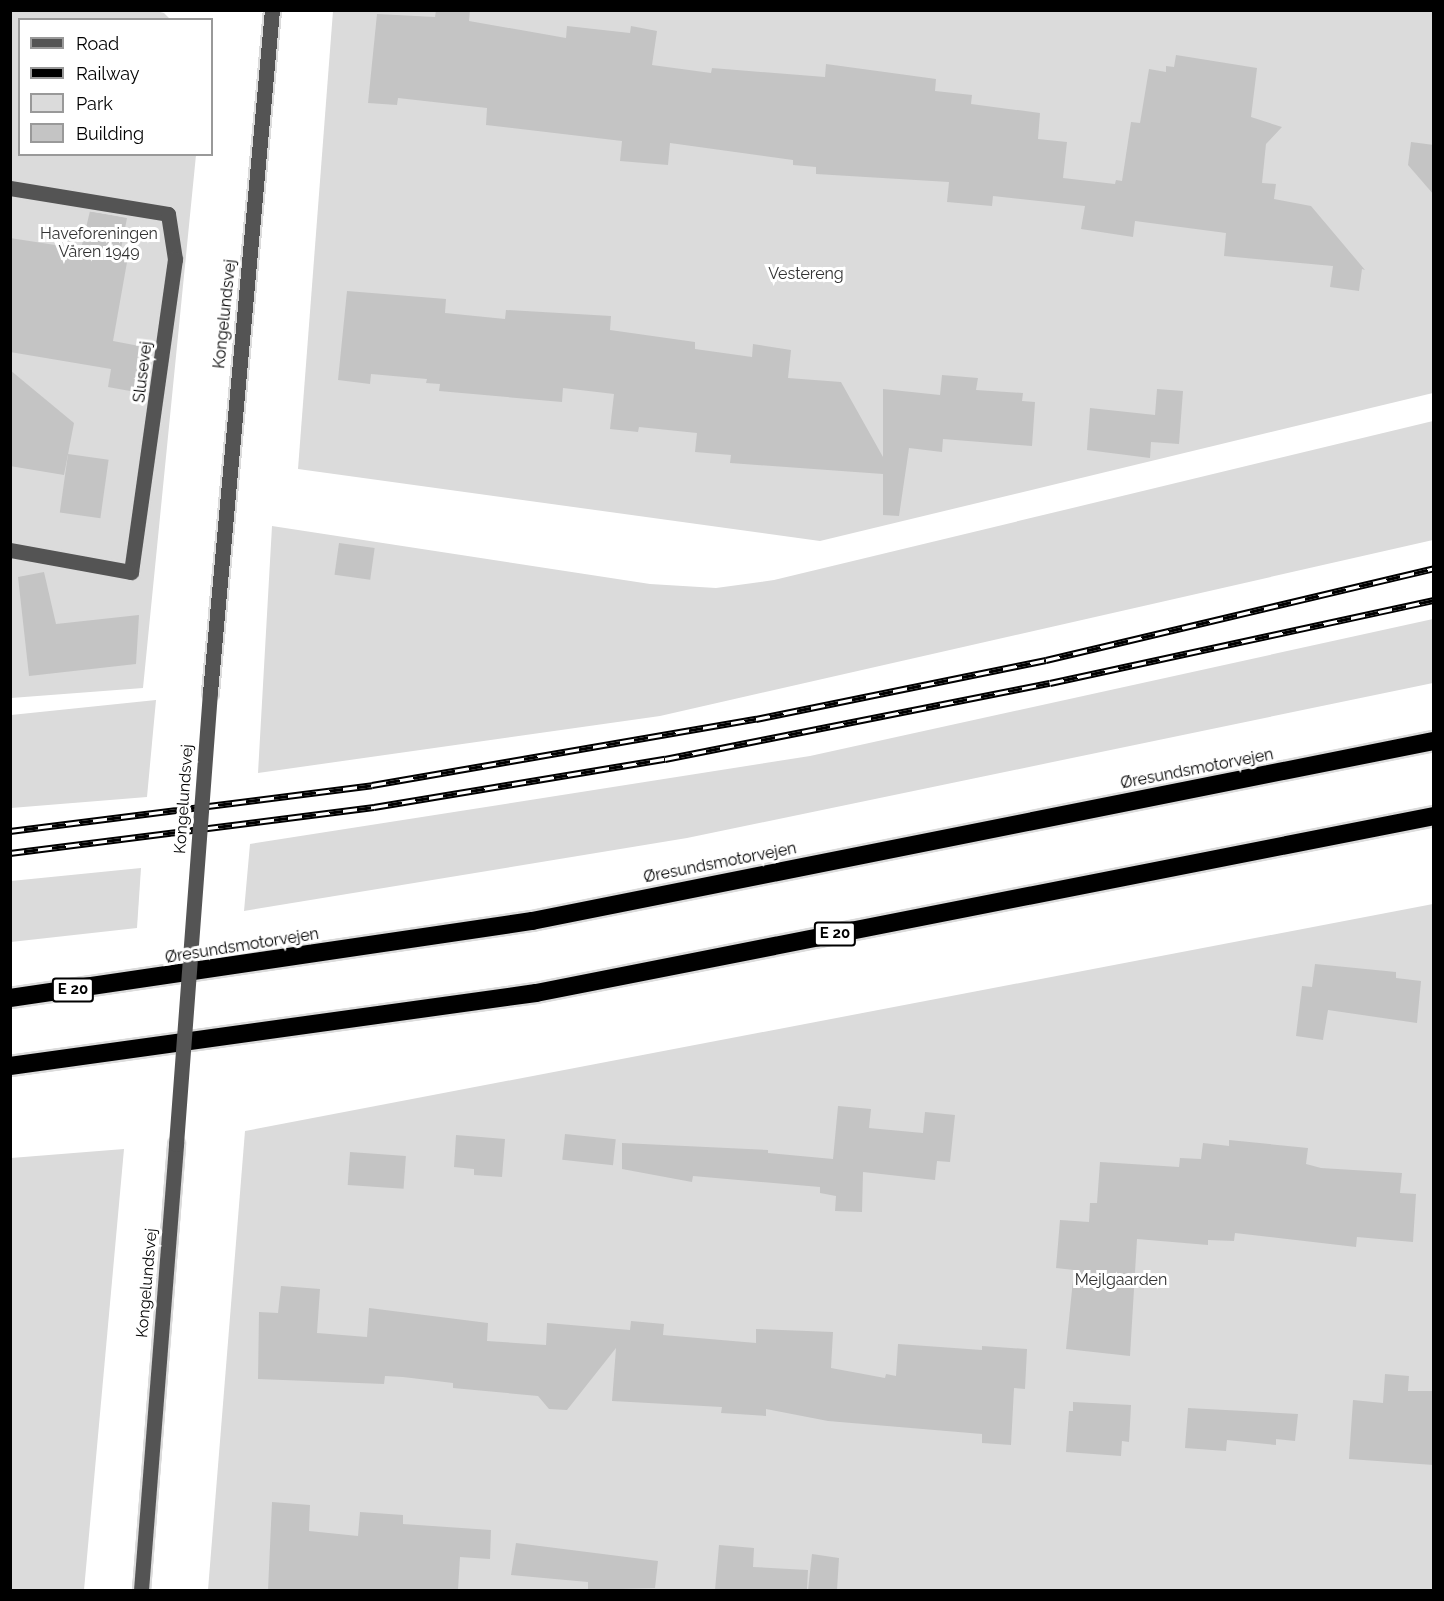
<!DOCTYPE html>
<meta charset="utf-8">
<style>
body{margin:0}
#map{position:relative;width:1444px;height:1601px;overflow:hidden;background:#fff;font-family:Raleway,sans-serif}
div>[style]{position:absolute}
.green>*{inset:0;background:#dbdbdb}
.building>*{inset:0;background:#c4c4c4;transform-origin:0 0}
.roads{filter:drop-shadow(2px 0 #dbdbdb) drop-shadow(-2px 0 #dbdbdb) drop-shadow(0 2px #dbdbdb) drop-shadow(0 -2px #dbdbdb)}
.minor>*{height:15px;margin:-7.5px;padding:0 7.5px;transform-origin:7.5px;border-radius:7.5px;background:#545454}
.highway>*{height:18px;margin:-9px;padding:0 9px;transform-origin:9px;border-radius:9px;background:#000}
.rail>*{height:7px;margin-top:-3.5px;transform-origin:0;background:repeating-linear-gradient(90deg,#fff 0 14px,#000 0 28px);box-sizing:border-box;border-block:2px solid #000}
.minor-bridge>*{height:15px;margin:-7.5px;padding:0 7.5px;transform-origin:7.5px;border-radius:7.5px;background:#545454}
span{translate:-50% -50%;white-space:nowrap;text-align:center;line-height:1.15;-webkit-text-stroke:6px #fff;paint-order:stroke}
.shield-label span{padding:2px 4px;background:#fff;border:2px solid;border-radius:4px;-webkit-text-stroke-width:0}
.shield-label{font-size:15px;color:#000;font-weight:700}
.park-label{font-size:16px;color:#323232}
.street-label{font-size:16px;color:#000}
.frame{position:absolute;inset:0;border:12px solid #000;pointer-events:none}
.legend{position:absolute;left:18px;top:18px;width:195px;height:138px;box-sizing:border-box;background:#fff;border:2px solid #999;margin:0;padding:8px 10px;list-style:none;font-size:18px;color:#000}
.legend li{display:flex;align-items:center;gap:12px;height:30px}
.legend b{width:30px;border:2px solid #999}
</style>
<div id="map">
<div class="green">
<i style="clip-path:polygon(152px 10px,164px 13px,170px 19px,20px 20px,20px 154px,196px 155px,143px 688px,11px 698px,11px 11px)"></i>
<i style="clip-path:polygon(333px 11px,1433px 11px,1433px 393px,820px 541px,298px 469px)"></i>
<i style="clip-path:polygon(1433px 421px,1433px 540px,660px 716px,258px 773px,272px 526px,650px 584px,716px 588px,774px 580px)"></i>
<i style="clip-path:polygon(1433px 619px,1433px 683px,687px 838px,244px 911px,250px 844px,810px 756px)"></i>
<i style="clip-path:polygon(156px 700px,147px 797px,11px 808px,11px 715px)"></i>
<i style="clip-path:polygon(141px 868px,137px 928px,11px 942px,11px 881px)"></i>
<i style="clip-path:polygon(1433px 904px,1433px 1590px,208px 1590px,245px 1131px)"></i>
<i style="clip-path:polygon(124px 1149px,84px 1590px,11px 1590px,11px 1158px)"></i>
</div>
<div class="building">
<i style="clip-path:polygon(436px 10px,470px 10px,469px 21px,566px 38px,567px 26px,630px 33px,631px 26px,657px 31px,652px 65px,711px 73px,712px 68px,825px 77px,826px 64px,936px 79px,935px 91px,972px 95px,971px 104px,1040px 113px,1038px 139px,1067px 142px,1063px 178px,1115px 184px,1116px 180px,1122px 181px,1131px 122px,1140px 123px,1149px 69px,1166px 72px,1166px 66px,1174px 67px,1176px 55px,1257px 68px,1251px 117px,1282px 127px,1266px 144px,1262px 183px,1276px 184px,1274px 199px,1311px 206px,1365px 270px,1362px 269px,1359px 291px,1330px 287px,1333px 266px,1224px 256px,1226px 233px,1135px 221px,1133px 237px,1081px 229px,1085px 206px,993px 196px,992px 206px,947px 202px,949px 182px,816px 174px,816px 167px,793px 165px,793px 160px,670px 143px,668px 165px,620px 161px,622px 141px,486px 125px,487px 108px,398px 98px,397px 105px,368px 103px,377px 14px,435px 17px)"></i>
<i style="clip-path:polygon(1411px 142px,1434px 145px,1434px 195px,1408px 165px)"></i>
<i style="clip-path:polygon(90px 211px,127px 218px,121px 249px,129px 251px,113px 341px,150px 348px,141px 393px,108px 387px,111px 369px,10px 352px,10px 238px,81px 249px)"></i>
<i style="clip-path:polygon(347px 291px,446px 299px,445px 313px,505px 319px,506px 310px,611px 316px,610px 330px,695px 342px,695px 349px,752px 357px,753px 344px,791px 350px,788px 378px,841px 382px,883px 457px,883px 389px,940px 395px,942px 375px,978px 378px,976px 390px,1023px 393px,1022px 401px,1035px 402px,1032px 446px,943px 439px,942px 452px,909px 448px,899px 516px,883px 515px,883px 474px,730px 463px,731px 455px,695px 452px,697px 433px,639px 427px,638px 432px,610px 429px,614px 394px,563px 388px,562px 402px,439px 391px,440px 384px,426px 383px,427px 379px,371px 374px,370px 384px,338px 380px)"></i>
<i style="clip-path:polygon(10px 370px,74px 423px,64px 475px,10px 466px)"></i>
<i style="clip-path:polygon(1157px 389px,1183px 391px,1179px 444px,1151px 442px,1150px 458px,1087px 450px,1090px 408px,1155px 415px)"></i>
<i style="left:68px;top:454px;width:41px;height:59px;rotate:8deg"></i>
<i style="left:339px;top:543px;width:36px;height:32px;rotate:8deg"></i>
<i style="clip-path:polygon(44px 572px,56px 624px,139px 615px,136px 664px,29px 676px,18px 577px)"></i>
<i style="clip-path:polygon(1315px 964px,1396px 972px,1396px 978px,1421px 981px,1417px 1023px,1328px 1010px,1323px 1040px,1296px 1036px,1302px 986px,1312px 987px)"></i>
<i style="clip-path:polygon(838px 1106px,871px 1109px,869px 1128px,923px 1133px,925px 1112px,955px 1115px,950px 1162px,937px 1161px,935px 1180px,863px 1172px,862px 1212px,835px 1211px,836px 1196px,820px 1193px,820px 1187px,693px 1176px,692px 1182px,622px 1169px,622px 1143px,768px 1150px,768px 1153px,833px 1159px)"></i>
<i style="left:565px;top:1134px;width:51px;height:26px;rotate:6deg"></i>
<i style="clip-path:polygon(456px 1135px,505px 1139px,502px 1177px,474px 1175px,474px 1169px,454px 1167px)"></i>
<i style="clip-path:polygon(1229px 1140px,1308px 1148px,1306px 1164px,1321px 1168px,1402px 1173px,1400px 1193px,1416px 1194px,1413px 1242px,1357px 1237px,1356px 1247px,1235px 1233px,1234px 1241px,1208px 1240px,1208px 1245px,1137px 1239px,1130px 1356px,1066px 1349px,1074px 1270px,1056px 1268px,1060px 1220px,1089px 1222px,1090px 1203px,1097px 1203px,1100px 1162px,1179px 1167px,1180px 1158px,1201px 1159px,1203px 1143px,1229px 1146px)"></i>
<i style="left:350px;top:1152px;width:56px;height:33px;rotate:4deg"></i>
<i style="clip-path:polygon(281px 1286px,320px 1289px,317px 1333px,367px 1337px,369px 1308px,488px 1323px,487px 1341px,546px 1345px,547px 1323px,630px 1330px,631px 1321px,664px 1324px,663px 1335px,756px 1343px,756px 1329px,833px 1332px,831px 1368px,885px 1378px,886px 1374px,896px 1376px,898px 1344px,982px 1350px,982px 1346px,1027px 1349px,1025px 1389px,1014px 1388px,1011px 1445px,982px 1443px,982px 1434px,828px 1421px,766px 1409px,766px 1416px,721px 1413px,722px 1407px,612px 1401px,616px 1348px,567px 1410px,549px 1409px,538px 1396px,453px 1388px,453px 1383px,403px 1377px,385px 1376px,384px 1384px,258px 1379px,259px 1312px,278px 1313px)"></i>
<i style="clip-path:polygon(1385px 1374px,1409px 1376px,1408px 1391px,1434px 1391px,1434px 1465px,1349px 1459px,1353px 1400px,1383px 1403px)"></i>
<i style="clip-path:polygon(1073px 1402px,1131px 1405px,1129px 1442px,1122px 1441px,1121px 1456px,1066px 1452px,1069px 1411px,1073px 1411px)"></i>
<i style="clip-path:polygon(1188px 1408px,1298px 1414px,1295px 1441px,1276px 1439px,1276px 1445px,1227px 1440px,1226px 1451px,1185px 1448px)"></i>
<i style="clip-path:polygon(272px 1502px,310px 1505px,309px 1531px,358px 1536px,360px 1512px,403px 1515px,403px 1524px,491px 1530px,490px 1559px,460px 1557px,458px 1590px,268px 1590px)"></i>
<i style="clip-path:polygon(516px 1543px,658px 1561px,655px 1588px,588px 1590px,588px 1582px,511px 1575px)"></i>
<i style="clip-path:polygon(719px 1545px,754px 1548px,753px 1567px,808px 1570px,807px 1590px,715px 1590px)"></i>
<i style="clip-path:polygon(812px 1554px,839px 1558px,837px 1590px,808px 1590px)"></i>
</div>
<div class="roads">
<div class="minor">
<i style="left:10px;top:188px;width:160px;rotate:9.3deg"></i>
<i style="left:168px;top:214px;width:46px;rotate:81.2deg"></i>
<i style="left:175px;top:259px;width:316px;rotate:98deg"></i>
<i style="left:131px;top:572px;width:123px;rotate:-169.7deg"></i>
<i style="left:210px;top:692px;width:685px;rotate:-84.81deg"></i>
<i style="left:141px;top:1590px;width:447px;rotate:-85.5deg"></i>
</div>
<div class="highway">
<i style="left:10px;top:998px;width:528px;rotate:-8.39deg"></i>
<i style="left:532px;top:921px;width:920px;rotate:-11.29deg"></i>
<i style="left:10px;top:1066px;width:531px;rotate:-7.9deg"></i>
<i style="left:536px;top:993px;width:915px;rotate:-11.15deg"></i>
</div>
</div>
<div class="rail">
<i style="left:10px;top:831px;width:365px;rotate:-7.2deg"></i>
<i style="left:372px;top:785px;width:390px;rotate:-9.8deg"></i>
<i style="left:756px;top:719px;width:296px;rotate:-11.5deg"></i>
<i style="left:1046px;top:660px;width:399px;rotate:-13.3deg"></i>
<i style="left:10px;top:853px;width:367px;rotate:-7.2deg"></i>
<i style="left:374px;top:807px;width:295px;rotate:-9.4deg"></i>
<i style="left:665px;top:759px;width:392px;rotate:-11.2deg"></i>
<i style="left:1050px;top:683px;width:393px;rotate:-12.2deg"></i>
</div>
<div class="minor-bridge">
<i style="left:176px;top:1144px;width:453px;rotate:-85.7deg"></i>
</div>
<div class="shield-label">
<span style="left:835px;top:934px">E 20</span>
<span style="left:73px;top:990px">E 20</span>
</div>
<div class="park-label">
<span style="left:99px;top:243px">Haveforeningen<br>Våren 1949</span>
<span style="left:806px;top:274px">Vestereng</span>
<span style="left:1121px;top:1280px">Mejlgaarden</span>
</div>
<div class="street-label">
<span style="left:225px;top:314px;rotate:-84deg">Kongelundsvej</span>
<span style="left:143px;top:372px;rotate:-83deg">Slusevej</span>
<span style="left:1197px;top:769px;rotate:-11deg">Øresundsmotorvejen</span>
<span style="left:184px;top:799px;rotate:-86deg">Kongelundsvej</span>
<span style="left:720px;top:863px;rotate:-11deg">Øresundsmotorvejen</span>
<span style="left:242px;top:946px;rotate:-9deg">Øresundsmotorvejen</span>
<span style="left:147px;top:1283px;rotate:-85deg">Kongelundsvej</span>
</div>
<div class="frame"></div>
<ul class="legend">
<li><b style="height:8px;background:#545454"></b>Road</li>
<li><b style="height:8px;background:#000"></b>Railway</li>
<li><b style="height:16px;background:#dbdbdb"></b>Park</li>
<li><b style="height:16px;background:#c4c4c4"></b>Building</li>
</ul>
</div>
